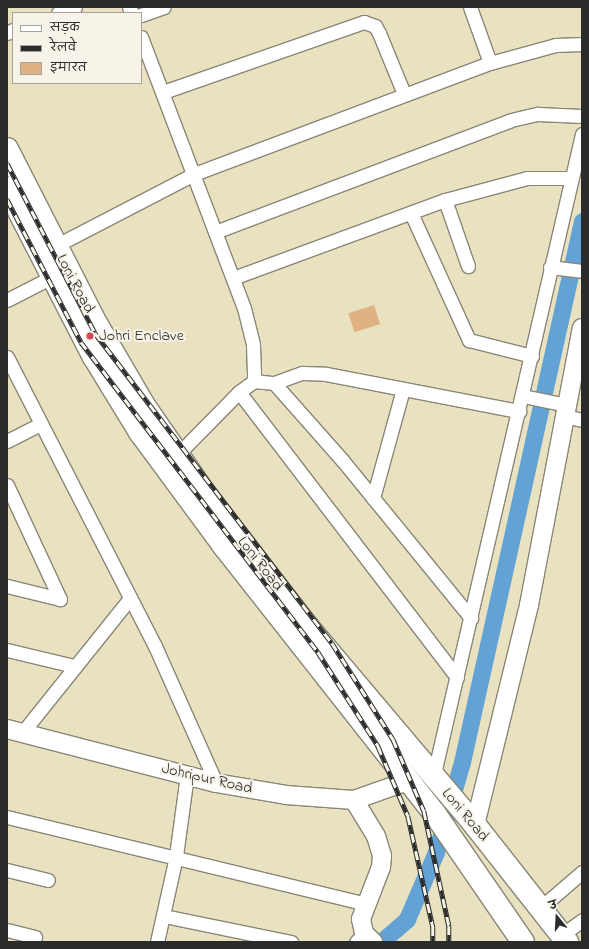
<!DOCTYPE html>
<meta charset="utf-8">
<style>
body{margin:0}
#map{position:relative;width:589px;height:949px;overflow:hidden;background:#e9e2c1;font-family:"Indie Flower","Playpen Sans Deva",sans-serif}
div>[style]{position:absolute}
.canal>*{height:17px;margin:-8.5px;padding:0 8.5px;transform-origin:8.5px;border-radius:8.5px;background:#63a2d5}
.building>*{inset:0;background:#e0b183;transform-origin:0 0}
.roads{filter:drop-shadow(1px 0 #8a8676) drop-shadow(-1px 0 #8a8676) drop-shadow(0 1px #8a8676) drop-shadow(0 -1px #8a8676)}
.street>*{height:13px;margin:-6.5px;padding:0 6.5px;transform-origin:6.5px;border-radius:6.5px;background:#fff}
.secondary>*{height:18px;margin:-9px;padding:0 9px;transform-origin:9px;border-radius:9px;background:#fff}
.highway>*{height:22px;margin:-11px;padding:0 11px;transform-origin:11px;border-radius:11px;background:#fff}
.rail>*{height:4.5px;margin-top:-2.25px;transform-origin:0;background:repeating-linear-gradient(90deg,#f7f3e8 0 9px,#2b2b2b 0 18px);box-sizing:border-box;border-block:1px solid #2b2b2b}
.dots>*{width:11px;height:11px;translate:-50% -50%;box-sizing:border-box;border:2px solid #f7f3e8;border-radius:50%}
span{translate:-50% -50%;white-space:nowrap;text-align:center;line-height:1.15;-webkit-text-stroke:4px #f7f3e8;paint-order:stroke}
.street-label{font-size:16px;color:#2b2b2b}
.poi-label{font-size:16px;color:#2b2b2b}
.left{translate:0 -50%;text-align:left}
.frame{position:absolute;inset:0;border:8px solid #2b2b2b;pointer-events:none}
.legend{position:absolute;left:12px;top:12px;width:130px;height:72px;box-sizing:border-box;background:#f7f3e8;border:1px solid #a5a39c;margin:0;padding:5px 7px;list-style:none;font-size:12px;color:#2b2b2b}
.legend li{display:flex;align-items:center;gap:8px;height:20px}
.legend b{width:20px;border:1px solid #a5a39c}
.north{position:absolute;left:537px;top:897px;width:40px;height:40px;-webkit-text-stroke:3px #f7f3e8;paint-order:stroke;rotate:342deg;font-size:11px;font-weight:700;line-height:16px;text-align:center;color:#2b2b2b}
.north::after{content:'';display:block;margin:auto;width:14px;height:18px;background:#2b2b2b;clip-path:polygon(50% 0,100% 100%,50% 72%,0 100%)}
</style>
<div id="map">
<div class="canal">
<i style="left:381px;top:942px;width:35px;rotate:-41deg"></i>
<i style="left:407px;top:919px;width:73px;rotate:-66.6deg"></i>
<i style="left:436px;top:852px;width:94px;rotate:-73.9deg"></i>
<i style="left:462px;top:762px;width:554px;rotate:-77.49deg"></i>
</div>
<div class="building">
<i style="left:374px;top:305px;width:20px;height:27px;rotate:72deg"></i>
</div>
<div class="roads">
<div class="street">
<i style="left:129px;top:7px;width:7px;rotate:63deg"></i>
<i style="left:470px;top:7px;width:59px;rotate:70.3deg"></i>
<i style="left:58px;top:13px;width:18px;rotate:-19deg"></i>
<i style="left:141px;top:15px;width:24px;rotate:-19deg"></i>
<i style="left:7px;top:33px;width:7px;rotate:-27deg"></i>
<i style="left:141px;top:37px;width:290px;rotate:69.2deg"></i>
<i style="left:244px;top:308px;width:38px;rotate:76deg"></i>
<i style="left:253px;top:345px;width:36px;rotate:88deg"></i>
<i style="left:163px;top:92px;width:213px;rotate:-19.2deg"></i>
<i style="left:364px;top:22px;width:12px;rotate:20deg"></i>
<i style="left:375px;top:26px;width:8px;rotate:60deg"></i>
<i style="left:379px;top:33px;width:66px;rotate:67.7deg"></i>
<i style="left:445px;top:200px;width:70px;rotate:70.8deg"></i>
<i style="left:411px;top:213px;width:140px;rotate:65.5deg"></i>
<i style="left:469px;top:340px;width:65px;rotate:14.3deg"></i>
<i style="left:215px;top:232px;width:316px;rotate:-20.7deg"></i>
<i style="left:511px;top:120px;width:28px;rotate:-13deg"></i>
<i style="left:538px;top:114px;width:44px;rotate:2.6deg"></i>
<i style="left:55px;top:246px;width:157px;rotate:-27.4deg"></i>
<i style="left:194px;top:174px;width:316px;rotate:-20.6deg"></i>
<i style="left:490px;top:63px;width:68px;rotate:-15.3deg"></i>
<i style="left:556px;top:45px;width:26px;rotate:-2deg"></i>
<i style="left:550px;top:267px;width:32px;rotate:7deg"></i>
<i style="left:233px;top:278px;width:226px;rotate:-20.2deg"></i>
<i style="left:445px;top:200px;width:85px;rotate:-15deg"></i>
<i style="left:527px;top:178px;width:45px"></i>
<i style="left:7px;top:300px;width:51px;rotate:-27.1deg"></i>
<i style="left:7px;top:357px;width:325px;rotate:62.9deg"></i>
<i style="left:155px;top:646px;width:150px;rotate:66deg"></i>
<i style="left:274px;top:383px;width:30px;rotate:-20deg"></i>
<i style="left:302px;top:373px;width:24px;rotate:2deg"></i>
<i style="left:326px;top:374px;width:197px;rotate:10.9deg"></i>
<i style="left:239px;top:392px;width:359px;rotate:52.6deg"></i>
<i style="left:523px;top:396px;width:45px;rotate:11.6deg"></i>
<i style="left:565px;top:416px;width:17px;rotate:13deg"></i>
<i style="left:7px;top:441px;width:37px;rotate:-27deg"></i>
<i style="left:178px;top:454px;width:87px;rotate:-45.5deg"></i>
<i style="left:239px;top:392px;width:19px;rotate:-36deg"></i>
<i style="left:254px;top:381px;width:20px;rotate:6deg"></i>
<i style="left:274px;top:383px;width:104px;rotate:48.5deg"></i>
<i style="left:343px;top:461px;width:203px;rotate:50.8deg"></i>
<i style="left:7px;top:485px;width:126px;rotate:65.1deg"></i>
<i style="left:60px;top:599px;width:55px;rotate:-166.2deg"></i>
<i style="left:373px;top:498px;width:113px;rotate:-74.6deg"></i>
<i style="left:7px;top:650px;width:69px;rotate:13.4deg"></i>
<i style="left:22px;top:733px;width:173px;rotate:-51.3deg"></i>
<i style="left:433px;top:778px;width:661px;rotate:-76.97deg"></i>
<i style="left:7px;top:817px;width:369px;rotate:13.6deg"></i>
<i style="left:7px;top:870px;width:42px;rotate:13.7deg"></i>
<i style="left:539px;top:909px;width:57px;rotate:-40.7deg"></i>
<i style="left:164px;top:916px;width:130px;rotate:11.6deg"></i>
<i style="left:7px;top:930px;width:29px;rotate:14deg"></i>
<i style="left:563px;top:934px;width:24px;rotate:-36deg"></i>
<i style="left:157px;top:942px;width:88px;rotate:-77.5deg"></i>
<i style="left:176px;top:856px;width:82px;rotate:-82.3deg"></i>
<i style="left:356px;top:942px;width:12px;rotate:-48deg"></i>
</div>
<div class="secondary">
<i style="left:7px;top:729px;width:216px;rotate:14.5deg"></i>
<i style="left:216px;top:783px;width:71px;rotate:9.7deg"></i>
<i style="left:286px;top:795px;width:68px;rotate:4.2deg"></i>
<i style="left:354px;top:800px;width:57px;rotate:-19.4deg"></i>
<i style="left:354px;top:800px;width:42px;rotate:58.6deg"></i>
<i style="left:376px;top:836px;width:21px;rotate:73deg"></i>
<i style="left:382px;top:856px;width:11px;rotate:95deg"></i>
<i style="left:381px;top:867px;width:56px;rotate:111deg"></i>
<i style="left:361px;top:919px;width:14px;rotate:78deg"></i>
<i style="left:364px;top:933px;width:13px;rotate:45deg"></i>
<i style="left:475px;top:825px;width:227px;rotate:-76.2deg"></i>
<i style="left:529px;top:605px;width:282px;rotate:-79.2deg"></i>
</div>
<div class="highway">
<i style="left:7px;top:149px;width:190px;rotate:63deg"></i>
<i style="left:93px;top:318px;width:99px;rotate:59.8deg"></i>
<i style="left:143px;top:404px;width:109px;rotate:55.4deg"></i>
<i style="left:205px;top:494px;width:167px;rotate:52.3deg"></i>
<i style="left:307px;top:626px;width:260px;rotate:49.8deg"></i>
<i style="left:475px;top:825px;width:149px;rotate:51.8deg"></i>
<i style="left:7px;top:188px;width:190px;rotate:62.8deg"></i>
<i style="left:94px;top:357px;width:88px;rotate:58.5deg"></i>
<i style="left:140px;top:432px;width:142px;rotate:53.6deg"></i>
<i style="left:224px;top:546px;width:341px;rotate:51.8deg"></i>
<i style="left:435px;top:814px;width:155px;rotate:55.5deg"></i>
</div>
</div>
<div class="rail">
<i style="left:7px;top:163px;width:191px;rotate:62.6deg"></i>
<i style="left:95px;top:333px;width:390px;rotate:52.6deg"></i>
<i style="left:332px;top:643px;width:114px;rotate:57.6deg"></i>
<i style="left:393px;top:739px;width:78px;rotate:66.7deg"></i>
<i style="left:424px;top:811px;width:118px;rotate:77.7deg"></i>
<i style="left:449px;top:926px;width:16px;rotate:90deg"></i>
<i style="left:7px;top:199px;width:161px;rotate:62.6deg"></i>
<i style="left:81px;top:342px;width:390px;rotate:52.6deg"></i>
<i style="left:318px;top:652px;width:112px;rotate:57.4deg"></i>
<i style="left:378px;top:746px;width:76px;rotate:66.8deg"></i>
<i style="left:408px;top:816px;width:114px;rotate:77.3deg"></i>
<i style="left:433px;top:927px;width:15px;rotate:90deg"></i>
</div>
<div class="dots">
<i style="left:90px;top:336px;background:#d1495b"></i>
</div>
<div class="street-label">
<span style="left:75px;top:284px;rotate:62deg">Loni Road</span>
<span style="left:260px;top:564px;rotate:52deg">Loni Road</span>
<span style="left:207px;top:779px;rotate:13deg">Johripur Road</span>
<span style="left:465px;top:815px;rotate:50deg">Loni Road</span>
</div>
<div class="poi-label">
<span class="left" style="left:99px;top:336px">Johri Enclave</span>
</div>
<div class="frame"></div>
<ul class="legend">
<li><b style="height:5px;background:#fff"></b>सड़क</li>
<li><b style="height:5px;background:#2b2b2b"></b>रेलवे</li>
<li><b style="height:11px;background:#e0b183"></b>इमारत</li>
</ul>
<div class="north">उ</div>
</div>
